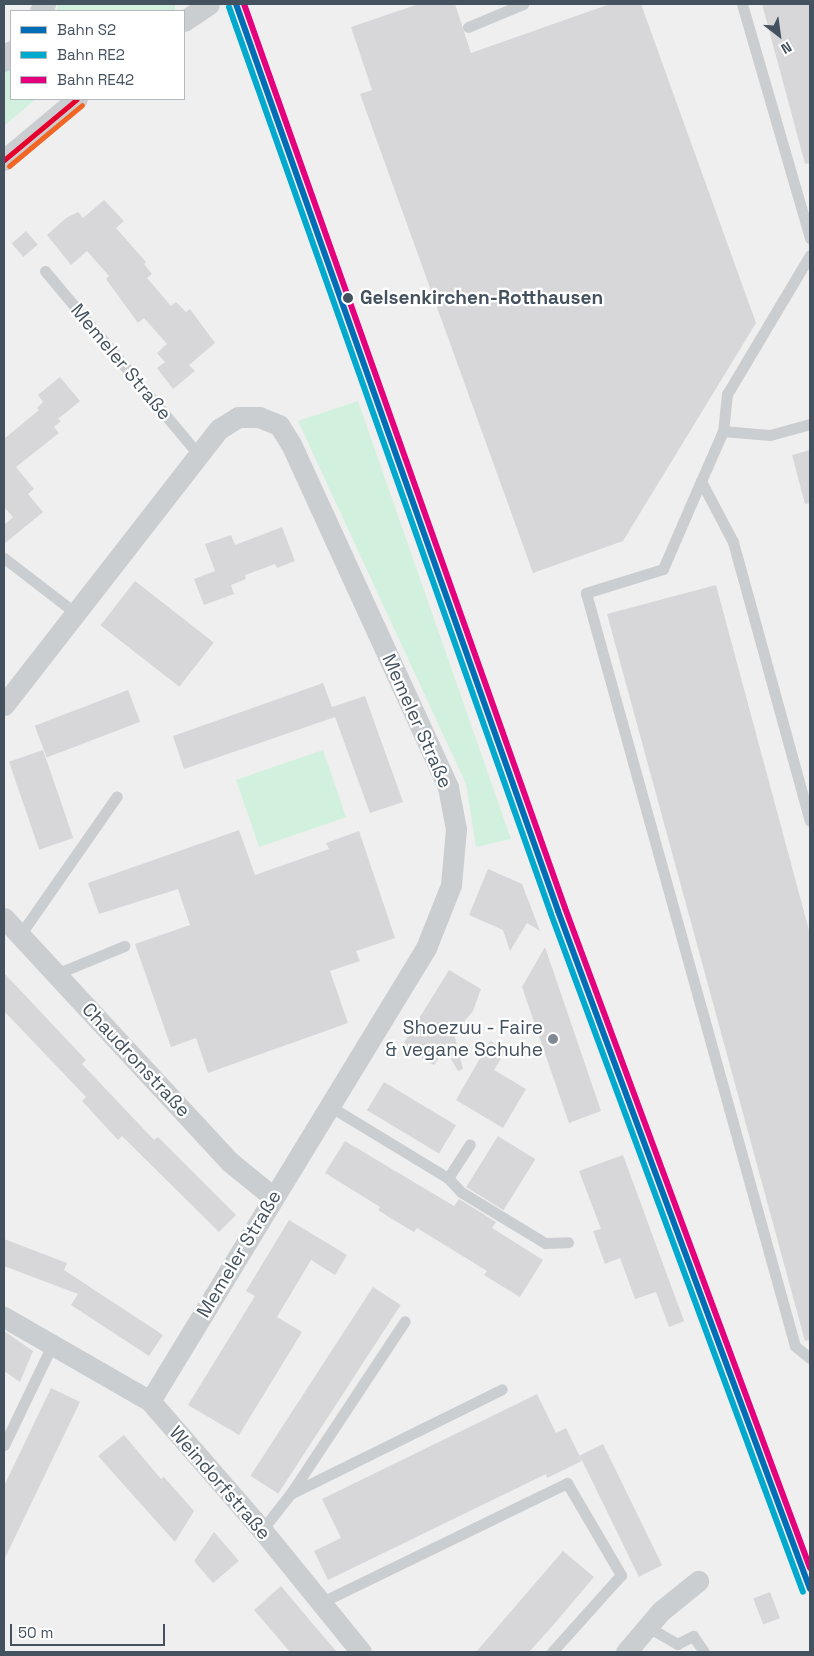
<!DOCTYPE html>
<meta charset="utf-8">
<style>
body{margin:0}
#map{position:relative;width:814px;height:1656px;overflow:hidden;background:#f0efef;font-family:"Space Grotesk",sans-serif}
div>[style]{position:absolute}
.green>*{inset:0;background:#d1f1de;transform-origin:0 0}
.building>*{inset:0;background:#d7d7d9;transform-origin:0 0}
.service>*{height:11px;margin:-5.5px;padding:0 5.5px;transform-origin:5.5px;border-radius:5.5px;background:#cbced0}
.minor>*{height:21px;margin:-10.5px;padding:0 10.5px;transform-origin:10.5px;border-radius:10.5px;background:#cbced0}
.bus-1>*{height:5px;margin:-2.5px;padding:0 2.5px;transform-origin:2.5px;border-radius:2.5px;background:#e4002b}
.bus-2>*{height:5px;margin:-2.5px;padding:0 2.5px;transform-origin:2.5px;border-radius:2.5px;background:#f26522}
.rail-1>*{height:6px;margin:-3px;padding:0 3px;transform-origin:3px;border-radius:3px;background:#006db6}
.rail-2>*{height:6px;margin:-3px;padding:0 3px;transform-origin:3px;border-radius:3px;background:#00a9ce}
.rail-3>*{height:6px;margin:-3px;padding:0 3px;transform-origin:3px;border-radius:3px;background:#e5007d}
.dots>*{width:14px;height:14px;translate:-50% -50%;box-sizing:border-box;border:2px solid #fff;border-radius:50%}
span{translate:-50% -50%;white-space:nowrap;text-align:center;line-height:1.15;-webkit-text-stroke:4.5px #fff;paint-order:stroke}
.stop-label{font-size:19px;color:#44515e;font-weight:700}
.left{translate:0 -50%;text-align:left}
.street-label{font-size:19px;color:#44515e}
.poi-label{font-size:19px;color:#44515e}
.right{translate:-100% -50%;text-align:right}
.frame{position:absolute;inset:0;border:5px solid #44515e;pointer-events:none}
.legend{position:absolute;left:10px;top:10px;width:175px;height:90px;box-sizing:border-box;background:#fff;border:1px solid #b4b9bf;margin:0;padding:6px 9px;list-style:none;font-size:15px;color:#44515e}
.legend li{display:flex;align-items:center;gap:10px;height:25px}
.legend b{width:25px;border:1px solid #b4b9bf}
.north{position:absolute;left:754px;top:10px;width:50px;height:50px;-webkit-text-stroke:4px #fff;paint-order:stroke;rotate:150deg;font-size:14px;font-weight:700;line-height:20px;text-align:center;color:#44515e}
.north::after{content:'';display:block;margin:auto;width:18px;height:22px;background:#44515e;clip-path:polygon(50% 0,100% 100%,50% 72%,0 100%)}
.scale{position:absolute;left:10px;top:1624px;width:155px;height:22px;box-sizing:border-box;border:2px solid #44515e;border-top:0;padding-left:6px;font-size:15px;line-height:18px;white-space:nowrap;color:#44515e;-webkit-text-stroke:4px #fff;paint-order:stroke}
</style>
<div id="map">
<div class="green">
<i style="left:57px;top:4px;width:118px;height:9px"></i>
<i style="clip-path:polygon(11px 65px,11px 99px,36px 99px,4px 126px,4px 75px)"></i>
<i style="clip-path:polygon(358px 401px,511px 839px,476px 847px,466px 784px,298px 421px)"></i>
<i style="left:323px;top:750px;width:71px;height:92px;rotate:71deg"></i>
</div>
<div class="building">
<i style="clip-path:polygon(419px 4px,455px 4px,471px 53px,610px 4px,641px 4px,756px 323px,623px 541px,533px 573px,360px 94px,372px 90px,351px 27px)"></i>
<i style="clip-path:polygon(762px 4px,810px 4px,810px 163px,805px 164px)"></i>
<i style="clip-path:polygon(104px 200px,124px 221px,116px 228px,146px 262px,144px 264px,152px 274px,147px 278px,171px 306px,176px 302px,186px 312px,190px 309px,215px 343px,189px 365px,195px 371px,173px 389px,157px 368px,165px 362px,157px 353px,167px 344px,144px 318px,138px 323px,106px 279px,109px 276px,87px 251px,71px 265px,47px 235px,66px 218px,78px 212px,83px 218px)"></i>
<i style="left:26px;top:231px;width:18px;height:19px;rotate:49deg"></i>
<i style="clip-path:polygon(60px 377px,80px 401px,58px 419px,61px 421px,54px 427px,59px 433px,16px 467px,34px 489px,28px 494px,43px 512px,4px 544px,4px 525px,13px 517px,4px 507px,4px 439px,39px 410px,37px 408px,43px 402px,38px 395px)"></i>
<i style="clip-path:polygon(810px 450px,810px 503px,805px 504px,792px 455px)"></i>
<i style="clip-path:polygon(282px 527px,295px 561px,277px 568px,275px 564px,245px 575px,246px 579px,231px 585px,234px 594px,204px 605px,194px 579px,215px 571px,205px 544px,231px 535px,235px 545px)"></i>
<i style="left:135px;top:581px;width:100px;height:56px;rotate:38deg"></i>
<i style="clip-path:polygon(716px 585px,810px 934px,810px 1340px,805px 1341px,607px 614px)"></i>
<i style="clip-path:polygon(323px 683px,332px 707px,365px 696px,403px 802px,370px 813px,335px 717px,184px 769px,173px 736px)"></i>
<i style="left:128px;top:690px;width:34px;height:100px;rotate:69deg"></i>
<i style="left:43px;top:750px;width:93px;height:36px;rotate:71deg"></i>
<i style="clip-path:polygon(239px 830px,255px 875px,329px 849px,326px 843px,359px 831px,395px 938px,356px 951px,360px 961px,330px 971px,348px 1023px,208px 1073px,196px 1038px,171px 1047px,135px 944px,190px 925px,178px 889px,99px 914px,88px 883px)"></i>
<i style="clip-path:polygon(488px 869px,522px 884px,540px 931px,527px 923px,510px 951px,503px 930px,469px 915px)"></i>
<i style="clip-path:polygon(545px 947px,601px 1111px,569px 1123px,522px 987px)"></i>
<i style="clip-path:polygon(449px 970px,481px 989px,473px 1011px,454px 1034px,463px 1069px,458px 1071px,445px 1049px,434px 1065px,402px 1046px)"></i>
<i style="clip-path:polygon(4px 973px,86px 1060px,82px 1064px,154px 1140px,158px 1137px,236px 1215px,219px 1232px,122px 1136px,118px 1140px,82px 1101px,86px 1097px,4px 1011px)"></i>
<i style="clip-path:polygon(490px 1041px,506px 1050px,494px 1070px,526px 1089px,503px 1128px,456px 1100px)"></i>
<i style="left:384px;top:1082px;width:84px;height:33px;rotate:31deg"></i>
<i style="left:498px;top:1136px;width:44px;height:60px;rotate:32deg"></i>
<i style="clip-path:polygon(345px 1141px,454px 1206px,459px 1199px,496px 1222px,492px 1228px,543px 1260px,520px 1297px,484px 1275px,487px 1271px,417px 1228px,414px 1232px,392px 1219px,378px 1210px,380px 1207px,325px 1173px)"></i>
<i style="clip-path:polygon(623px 1155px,684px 1321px,669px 1327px,656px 1292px,635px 1299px,620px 1258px,605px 1264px,593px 1231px,601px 1229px,579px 1171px)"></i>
<i style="clip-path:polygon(289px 1220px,347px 1255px,335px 1275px,311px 1260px,277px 1317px,302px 1332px,239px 1435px,188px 1405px,255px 1296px,246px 1291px)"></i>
<i style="clip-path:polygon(4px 1239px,67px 1263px,64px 1270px,163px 1335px,149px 1356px,71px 1305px,78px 1294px,4px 1266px)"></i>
<i style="left:373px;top:1287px;width:33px;height:225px;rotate:33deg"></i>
<i style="clip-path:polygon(4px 1331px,33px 1351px,20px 1382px,4px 1371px)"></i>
<i style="clip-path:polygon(51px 1388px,80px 1402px,4px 1560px,4px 1486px)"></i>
<i style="clip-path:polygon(537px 1394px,556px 1433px,566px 1428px,582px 1461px,547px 1478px,546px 1474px,328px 1580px,314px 1551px,341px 1538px,322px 1499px)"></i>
<i style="clip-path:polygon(124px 1435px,161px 1479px,164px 1477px,194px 1511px,175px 1542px,98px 1456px)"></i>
<i style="left:603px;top:1444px;width:135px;height:26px;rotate:64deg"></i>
<i style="clip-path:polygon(214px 1532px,239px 1561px,213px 1583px,194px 1561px)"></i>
<i style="clip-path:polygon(563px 1551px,594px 1577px,549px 1630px,529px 1652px,476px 1652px)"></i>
<i style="clip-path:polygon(281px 1586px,312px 1623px,337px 1652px,290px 1652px,254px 1610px)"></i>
<i style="left:770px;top:1592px;width:28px;height:18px;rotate:69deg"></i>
</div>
<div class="service">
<i style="left:742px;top:4px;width:244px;rotate:73.8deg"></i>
<i style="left:468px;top:27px;width:60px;rotate:-22.7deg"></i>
<i style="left:810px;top:255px;width:162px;rotate:120.8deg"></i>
<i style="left:727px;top:394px;width:37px;rotate:96deg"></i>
<i style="left:723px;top:431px;width:55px;rotate:113.7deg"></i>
<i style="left:701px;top:481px;width:69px;rotate:62.3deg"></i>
<i style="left:733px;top:542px;width:289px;rotate:74.6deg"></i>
<i style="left:45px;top:271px;width:239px;rotate:50.1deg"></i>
<i style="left:723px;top:431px;width:47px;rotate:4.9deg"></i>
<i style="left:770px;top:435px;width:41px;rotate:-15.4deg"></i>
<i style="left:701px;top:481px;width:96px;rotate:113.4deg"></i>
<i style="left:663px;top:569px;width:81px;rotate:162.7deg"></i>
<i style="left:586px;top:593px;width:781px;rotate:74.49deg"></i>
<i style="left:795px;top:1346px;width:19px;rotate:39deg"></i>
<i style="left:4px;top:558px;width:88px;rotate:37.6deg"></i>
<i style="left:20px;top:935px;width:169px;rotate:-55.1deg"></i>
<i style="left:56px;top:974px;width:74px;rotate:-22.4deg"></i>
<i style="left:331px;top:1107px;width:137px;rotate:31.3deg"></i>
<i style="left:448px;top:1178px;width:40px;rotate:-57.1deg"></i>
<i style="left:448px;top:1178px;width:19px;rotate:47deg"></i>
<i style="left:461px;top:1192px;width:98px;rotate:31.3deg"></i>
<i style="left:545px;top:1243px;width:23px;rotate:-2deg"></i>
<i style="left:4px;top:1445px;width:113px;rotate:-64.3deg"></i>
<i style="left:292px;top:1493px;width:234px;rotate:-26.3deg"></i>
<i style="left:262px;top:1530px;width:47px;rotate:-51.9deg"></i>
<i style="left:291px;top:1493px;width:206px;rotate:-56.5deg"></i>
<i style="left:320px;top:1603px;width:275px;rotate:-25.9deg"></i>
<i style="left:567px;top:1483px;width:107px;rotate:59.6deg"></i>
<i style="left:621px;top:1575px;width:103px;rotate:131.9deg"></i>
<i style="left:648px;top:1627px;width:34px;rotate:30deg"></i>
<i style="left:677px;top:1644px;width:18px;rotate:-27deg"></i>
<i style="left:693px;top:1636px;width:19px;rotate:55deg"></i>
</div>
<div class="minor">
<i style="left:40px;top:11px;width:9px;rotate:-54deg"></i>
<i style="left:184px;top:21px;width:30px;rotate:-34deg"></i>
<i style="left:4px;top:61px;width:12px;rotate:-55deg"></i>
<i style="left:4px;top:160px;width:95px;rotate:-39.9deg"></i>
<i style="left:4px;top:705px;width:350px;rotate:-52.1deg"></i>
<i style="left:219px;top:429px;width:22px;rotate:-32deg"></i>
<i style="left:238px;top:417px;width:21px"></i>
<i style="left:259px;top:417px;width:22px;rotate:22deg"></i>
<i style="left:279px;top:425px;width:22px;rotate:58deg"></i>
<i style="left:291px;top:444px;width:377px;rotate:65.4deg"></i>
<i style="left:448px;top:787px;width:43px;rotate:79.2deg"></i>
<i style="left:456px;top:829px;width:56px;rotate:95.1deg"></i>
<i style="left:451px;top:885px;width:68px;rotate:111.6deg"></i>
<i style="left:426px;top:948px;width:530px;rotate:121.35deg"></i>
<i style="left:4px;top:918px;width:333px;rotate:47.2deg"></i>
<i style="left:230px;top:1162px;width:55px;rotate:39.1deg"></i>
<i style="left:4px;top:1317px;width:168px;rotate:29.9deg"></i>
<i style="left:150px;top:1401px;width:171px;rotate:49deg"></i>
<i style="left:262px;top:1530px;width:157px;rotate:50.9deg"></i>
<i style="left:626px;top:1652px;width:54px;rotate:-49.5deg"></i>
<i style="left:661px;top:1611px;width:48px;rotate:-39deg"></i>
</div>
<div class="bus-1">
<i style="left:4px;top:160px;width:95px;rotate:-39.9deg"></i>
</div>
<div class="bus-2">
<i style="left:9px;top:166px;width:95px;rotate:-39.9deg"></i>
</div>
<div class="rail-1">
<i style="left:236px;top:4px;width:962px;rotate:70.45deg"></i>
<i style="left:558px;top:911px;width:723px;rotate:69.61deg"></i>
</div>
<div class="rail-2">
<i style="left:229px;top:7px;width:962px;rotate:70.45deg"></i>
<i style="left:551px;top:914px;width:723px;rotate:69.61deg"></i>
</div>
<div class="rail-3">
<i style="left:244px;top:4px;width:959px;rotate:70.45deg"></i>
<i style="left:565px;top:908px;width:704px;rotate:69.63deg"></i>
</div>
<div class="dots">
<i style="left:348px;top:298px;background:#44515e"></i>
<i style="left:553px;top:1039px;background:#808891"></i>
</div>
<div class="stop-label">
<span class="left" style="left:360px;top:298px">Gelsenkirchen-Rotthausen</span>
</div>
<div class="street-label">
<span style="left:121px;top:362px;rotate:50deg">Memeler Straße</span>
<span style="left:417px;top:721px;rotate:66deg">Memeler Straße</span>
<span style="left:136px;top:1060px;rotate:47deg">Chaudronstraße</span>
<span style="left:239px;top:1254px;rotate:-59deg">Memeler Straße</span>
<span style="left:220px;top:1483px;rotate:49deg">Weindorfstraße</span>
</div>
<div class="poi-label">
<span class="right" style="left:543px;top:1039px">Shoezuu - Faire<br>&amp; vegane Schuhe</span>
</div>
<div class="frame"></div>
<ul class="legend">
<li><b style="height:6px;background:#006db6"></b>Bahn S2</li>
<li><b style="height:6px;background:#00a9ce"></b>Bahn RE2</li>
<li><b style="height:6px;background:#e5007d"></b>Bahn RE42</li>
</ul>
<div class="north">N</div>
<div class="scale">50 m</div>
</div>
